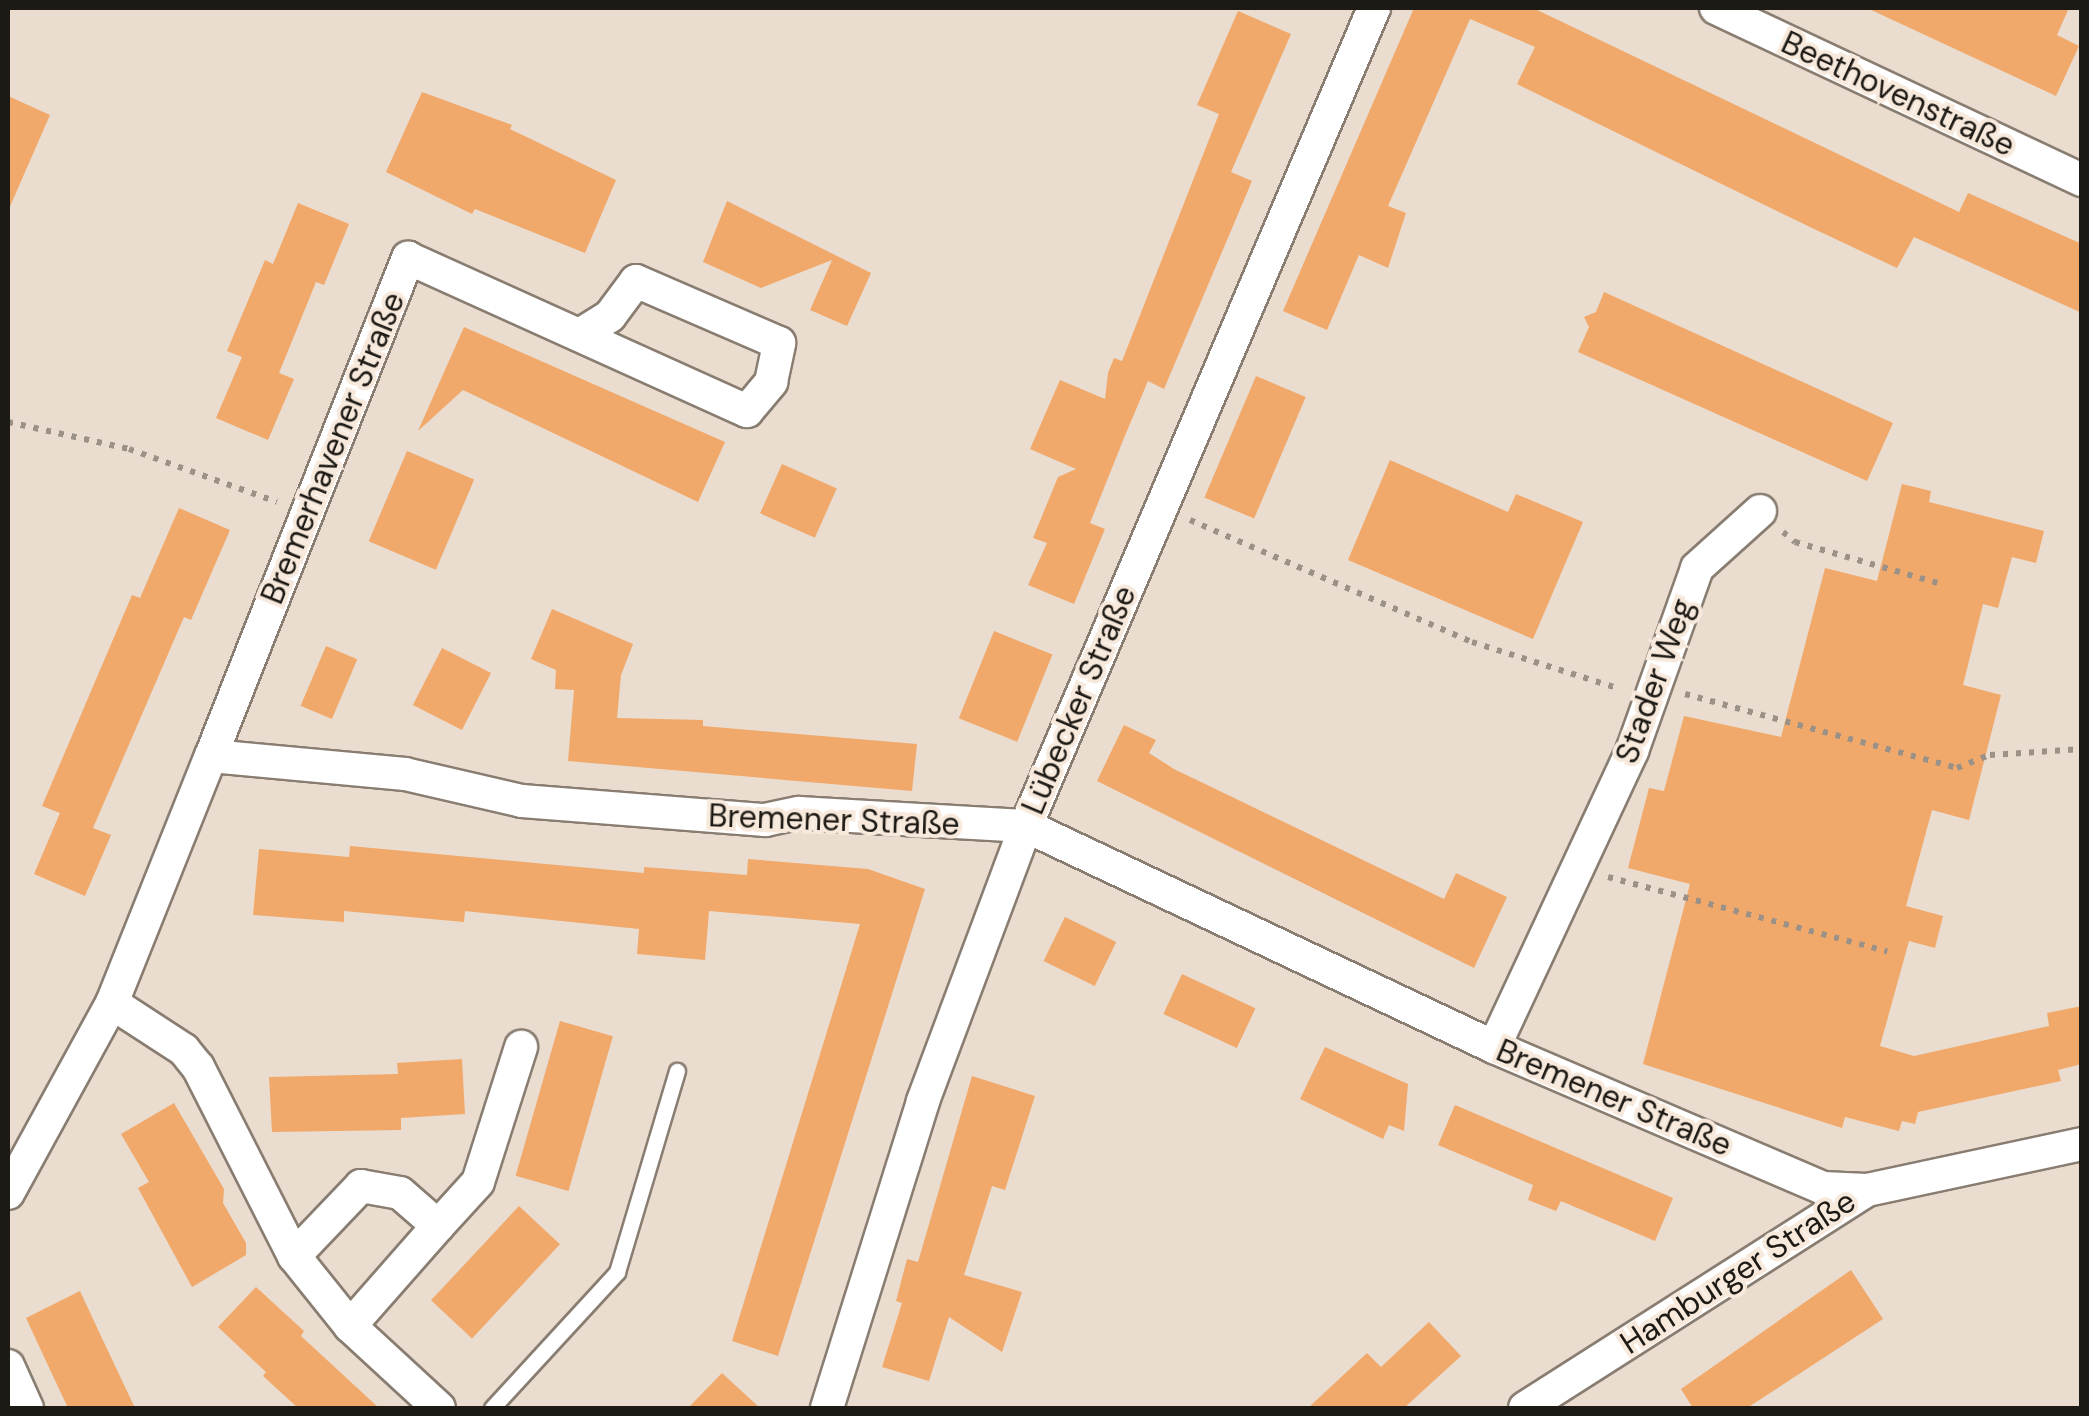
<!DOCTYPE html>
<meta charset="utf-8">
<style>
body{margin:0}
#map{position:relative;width:2089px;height:1416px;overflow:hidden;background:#eadccf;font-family:"DM Sans",sans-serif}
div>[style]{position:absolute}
.building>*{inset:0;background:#f0a96a;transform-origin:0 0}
.path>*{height:6px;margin-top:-3px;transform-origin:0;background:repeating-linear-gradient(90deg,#9b9187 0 5px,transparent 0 13px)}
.roads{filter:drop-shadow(2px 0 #897d71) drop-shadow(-2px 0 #897d71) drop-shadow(0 2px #897d71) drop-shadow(0 -2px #897d71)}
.service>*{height:15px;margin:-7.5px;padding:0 7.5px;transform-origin:7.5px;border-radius:7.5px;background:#fff}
.minor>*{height:32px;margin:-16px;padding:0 16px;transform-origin:16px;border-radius:16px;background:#fff}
span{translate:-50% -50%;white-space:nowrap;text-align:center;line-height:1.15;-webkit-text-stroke:8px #f7e9dc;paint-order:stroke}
.street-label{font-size:32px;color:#1d1914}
.frame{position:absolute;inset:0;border:10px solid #1d1914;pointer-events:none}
</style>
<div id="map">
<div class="building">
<i style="clip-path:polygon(1414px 8px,1533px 8px,1959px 212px,1968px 193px,2082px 244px,2082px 313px,1914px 237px,1897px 268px,1812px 228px,1517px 84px,1535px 47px,1470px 19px,1388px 206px,1406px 213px,1388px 268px,1359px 255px,1327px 330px,1283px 311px)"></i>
<i style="clip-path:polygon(1867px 8px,2069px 8px,2057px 35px,2079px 46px,2056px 96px)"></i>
<i style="clip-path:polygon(1238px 11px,1291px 34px,1231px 172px,1252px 181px,1164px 389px,1148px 381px,1124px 438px,1090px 523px,1105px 529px,1074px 604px,1028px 585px,1047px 543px,1033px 538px,1058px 477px,1076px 469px,1030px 449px,1060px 380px,1105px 399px,1108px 373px,1114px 358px,1122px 361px,1219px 114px,1197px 105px)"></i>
<i style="clip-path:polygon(422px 92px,512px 125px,510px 129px,616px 180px,585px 253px,475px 209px,472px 214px,386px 172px)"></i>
<i style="clip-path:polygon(8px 96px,50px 115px,8px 211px)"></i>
<i style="clip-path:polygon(727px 201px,871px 273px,847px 326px,810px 310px,832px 260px,761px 288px,703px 262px)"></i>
<i style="clip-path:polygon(298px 203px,349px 224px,324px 285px,316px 282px,279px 373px,294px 379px,268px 440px,216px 418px,242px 357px,227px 351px,265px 260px,273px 264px)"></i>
<i style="clip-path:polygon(1604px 292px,1893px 423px,1867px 481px,1578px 352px,1589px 327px,1584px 317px,1596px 312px)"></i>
<i style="clip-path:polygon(464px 327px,725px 442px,698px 502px,463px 390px,418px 431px)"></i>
<i style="left:1256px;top:376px;width:54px;height:132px;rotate:23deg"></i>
<i style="left:407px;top:451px;width:73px;height:98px;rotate:23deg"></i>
<i style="clip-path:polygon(1390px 460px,1508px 512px,1516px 494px,1583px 522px,1533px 639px,1348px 560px)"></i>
<i style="left:782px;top:464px;width:60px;height:54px;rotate:24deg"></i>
<i style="clip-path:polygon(1902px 484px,1931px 491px,1929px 502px,2044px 531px,2036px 563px,2012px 557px,1998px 608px,1983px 604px,1963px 685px,2001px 695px,1969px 820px,1932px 810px,1906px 906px,1943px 916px,1935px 948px,1909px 941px,1880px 1046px,1914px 1056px,2049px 1026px,2047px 1013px,2082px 1006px,2082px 1064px,2058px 1070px,2061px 1081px,1918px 1112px,1915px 1124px,1902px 1121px,1899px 1131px,1845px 1117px,1842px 1128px,1643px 1064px,1690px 884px,1628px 868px,1649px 788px,1664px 791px,1684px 716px,1781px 737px,1825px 568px,1877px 581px)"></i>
<i style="clip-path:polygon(179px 508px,230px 530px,191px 620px,184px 617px,93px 828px,111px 835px,85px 896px,34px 874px,60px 813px,42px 806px,132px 595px,140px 598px)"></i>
<i style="clip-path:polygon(552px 609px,633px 644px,621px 675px,617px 718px,703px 720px,703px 726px,917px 744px,912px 791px,568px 761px,574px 690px,555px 689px,556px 670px,531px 659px)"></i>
<i style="left:994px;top:631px;width:63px;height:94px;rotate:22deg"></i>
<i style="left:326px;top:646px;width:34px;height:65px;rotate:23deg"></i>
<i style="left:442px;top:648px;width:55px;height:64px;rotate:27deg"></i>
<i style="clip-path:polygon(1124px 725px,1156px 740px,1149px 753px,1174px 769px,1444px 899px,1456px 873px,1507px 897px,1474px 968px,1097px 781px)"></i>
<i style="clip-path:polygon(350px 846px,644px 873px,644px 867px,747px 875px,748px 859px,868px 869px,925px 889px,778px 1356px,732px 1341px,860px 924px,709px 911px,705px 960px,637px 954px,639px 929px,465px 911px,464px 922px,344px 911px,344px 922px,253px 915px,259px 849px,349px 857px)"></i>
<i style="left:1065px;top:917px;width:57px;height:49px;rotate:26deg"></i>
<i style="left:1182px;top:974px;width:81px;height:44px;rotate:25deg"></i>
<i style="left:560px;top:1021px;width:55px;height:161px;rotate:16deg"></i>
<i style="clip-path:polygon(1325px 1047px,1408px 1084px,1404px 1131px,1389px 1125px,1383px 1139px,1300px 1099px)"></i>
<i style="clip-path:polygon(462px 1059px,465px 1114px,401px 1118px,401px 1130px,272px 1132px,269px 1077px,398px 1074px,397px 1063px)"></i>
<i style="clip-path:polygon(972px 1076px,1035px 1096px,1005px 1190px,992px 1186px,964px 1275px,1022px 1292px,1002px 1352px,949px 1317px,929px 1381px,882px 1367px,902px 1303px,896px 1301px,907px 1259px,918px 1262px)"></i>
<i style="clip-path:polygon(174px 1103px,224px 1189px,223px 1203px,246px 1243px,246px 1255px,192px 1287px,138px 1188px,149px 1182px,121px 1134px)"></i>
<i style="clip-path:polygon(1455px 1105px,1673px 1198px,1655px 1241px,1561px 1201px,1556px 1211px,1528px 1200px,1533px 1185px,1438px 1145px)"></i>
<i style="left:519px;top:1206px;width:56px;height:129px;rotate:43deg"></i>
<i style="clip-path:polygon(1851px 1270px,1883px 1319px,1747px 1408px,1693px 1408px,1681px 1389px)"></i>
<i style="clip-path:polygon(256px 1287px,304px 1331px,301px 1336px,379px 1408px,298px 1408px,263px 1376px,266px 1372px,218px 1327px)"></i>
<i style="clip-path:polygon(80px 1291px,100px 1334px,135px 1408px,68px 1408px,45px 1359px,26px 1318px)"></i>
<i style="clip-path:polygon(1429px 1322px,1461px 1356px,1404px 1408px,1308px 1408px,1367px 1353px,1381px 1367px)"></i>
<i style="clip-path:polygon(722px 1373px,760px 1408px,688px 1408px)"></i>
</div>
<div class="path">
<i style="left:8px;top:422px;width:124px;rotate:12.6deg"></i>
<i style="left:129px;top:449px;width:157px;rotate:19.7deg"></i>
<i style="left:1190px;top:520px;width:307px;rotate:23.4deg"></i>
<i style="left:1472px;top:642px;width:155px;rotate:17.6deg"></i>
<i style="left:1783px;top:532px;width:16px;rotate:40deg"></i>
<i style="left:1795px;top:542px;width:149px;rotate:16deg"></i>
<i style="left:1685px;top:694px;width:282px;rotate:15.2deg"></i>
<i style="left:1957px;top:768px;width:35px;rotate:-22deg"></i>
<i style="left:1990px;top:755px;width:92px;rotate:-3.7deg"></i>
<i style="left:1608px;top:877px;width:289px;rotate:14.9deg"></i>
</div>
<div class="roads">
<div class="service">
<i style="left:492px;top:1408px;width:185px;rotate:-47.4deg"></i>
<i style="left:617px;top:1272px;width:210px;rotate:-73.4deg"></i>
</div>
<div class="minor">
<i style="left:1716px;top:8px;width:404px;rotate:25.2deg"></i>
<i style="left:211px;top:756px;width:536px;rotate:-68.42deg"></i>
<i style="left:408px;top:258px;width:372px;rotate:24.3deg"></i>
<i style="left:747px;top:411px;width:38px;rotate:-50deg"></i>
<i style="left:771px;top:382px;width:40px;rotate:-78deg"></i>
<i style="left:779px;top:343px;width:156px;rotate:-156.6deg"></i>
<i style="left:636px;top:281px;width:44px;rotate:126.6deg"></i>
<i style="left:610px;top:316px;width:36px;rotate:148deg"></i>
<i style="left:112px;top:1003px;width:86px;rotate:33.1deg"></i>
<i style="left:184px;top:1050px;width:22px;rotate:51deg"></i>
<i style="left:198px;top:1067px;width:212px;rotate:63.1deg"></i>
<i style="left:294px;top:1256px;width:90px;rotate:51.3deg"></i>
<i style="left:350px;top:1326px;width:133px;rotate:-48.7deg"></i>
<i style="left:438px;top:1226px;width:50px;rotate:-139deg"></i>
<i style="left:400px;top:1193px;width:40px;rotate:-170deg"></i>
<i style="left:361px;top:1186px;width:97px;rotate:133.7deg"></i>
<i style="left:1494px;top:1047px;width:327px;rotate:-65deg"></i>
<i style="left:1632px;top:751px;width:194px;rotate:-70.4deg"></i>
<i style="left:1697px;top:568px;width:85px;rotate:-42.1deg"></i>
<i style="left:8px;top:1193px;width:217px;rotate:-61.3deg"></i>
<i style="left:112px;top:1003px;width:266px;rotate:-68.2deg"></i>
<i style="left:211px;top:756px;width:195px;rotate:5.3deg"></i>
<i style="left:405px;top:774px;width:120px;rotate:13deg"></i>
<i style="left:522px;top:801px;width:244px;rotate:4.5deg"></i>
<i style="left:765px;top:820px;width:35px;rotate:-12deg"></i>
<i style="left:799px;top:813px;width:227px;rotate:3.3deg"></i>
<i style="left:1026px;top:826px;width:518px;rotate:25.28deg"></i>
<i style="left:1494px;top:1047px;width:358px;rotate:23.2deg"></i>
<i style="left:1823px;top:1188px;width:44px;rotate:2.6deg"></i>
<i style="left:438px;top:1226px;width:59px;rotate:-47.7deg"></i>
<i style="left:478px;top:1182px;width:142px;rotate:-72.3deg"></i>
<i style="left:350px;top:1326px;width:121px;rotate:42.7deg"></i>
<i style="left:8px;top:1366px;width:46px;rotate:65.7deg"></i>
<i style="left:827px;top:1408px;width:322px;rotate:-72.6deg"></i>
<i style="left:923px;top:1101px;width:294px;rotate:-69.5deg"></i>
<i style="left:1026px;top:826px;width:889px;rotate:-66.95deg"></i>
<i style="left:1525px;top:1408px;width:406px;rotate:-32.5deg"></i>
<i style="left:1867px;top:1190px;width:220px;rotate:-12.1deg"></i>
</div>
</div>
<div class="street-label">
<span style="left:1898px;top:94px;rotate:25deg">Beethovenstraße</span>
<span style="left:333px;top:448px;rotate:-68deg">Bremerhavener Straße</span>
<span style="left:1655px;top:681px;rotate:-70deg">Stader Weg</span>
<span style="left:1079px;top:700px;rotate:-67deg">Lübecker Straße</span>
<span style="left:834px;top:820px;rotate:2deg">Bremener Straße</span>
<span style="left:1614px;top:1098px;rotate:23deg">Bremener Straße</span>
<span style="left:1738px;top:1272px;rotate:-33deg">Hamburger Straße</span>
</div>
<div class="frame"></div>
</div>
